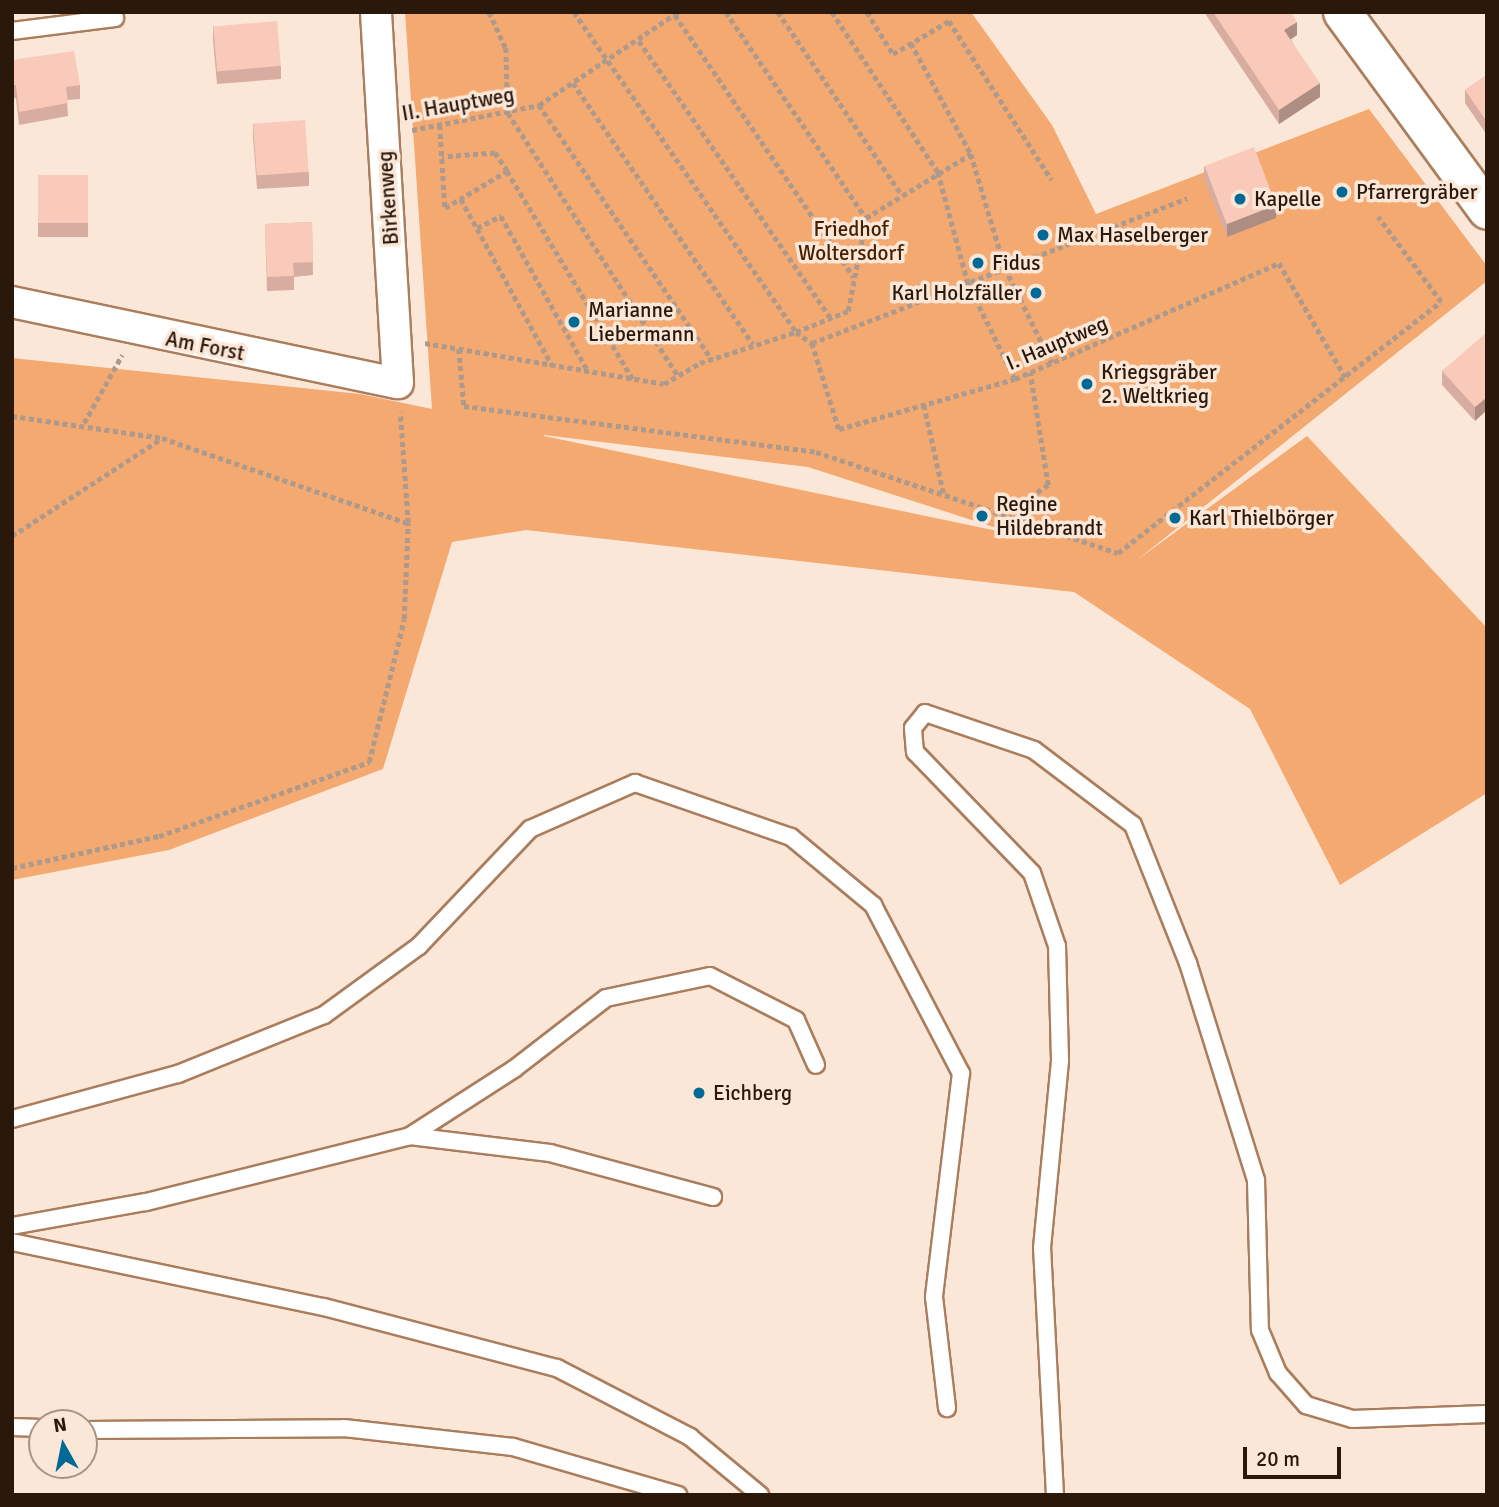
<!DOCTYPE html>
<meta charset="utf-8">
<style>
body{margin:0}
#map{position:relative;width:1499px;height:1507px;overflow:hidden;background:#fbe7d8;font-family:Signika,sans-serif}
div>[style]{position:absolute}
.green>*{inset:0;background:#f3a970}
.path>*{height:4.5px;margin-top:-2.25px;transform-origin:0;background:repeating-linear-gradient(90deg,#ae9a8c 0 5px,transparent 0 8.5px)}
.roads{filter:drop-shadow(2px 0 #aa7d5c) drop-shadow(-2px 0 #aa7d5c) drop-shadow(0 2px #aa7d5c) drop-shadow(0 -2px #aa7d5c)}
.service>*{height:16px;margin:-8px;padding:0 8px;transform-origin:8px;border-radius:8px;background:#fff}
.minor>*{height:30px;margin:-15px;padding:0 15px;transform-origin:15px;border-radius:15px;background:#fff}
.tertiary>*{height:37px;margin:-18.5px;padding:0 18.5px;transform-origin:18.5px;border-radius:18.5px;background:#fff}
.wall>*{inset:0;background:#d6ada0;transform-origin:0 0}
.shaded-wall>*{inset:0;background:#ae8d82}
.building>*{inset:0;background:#f9c9ba;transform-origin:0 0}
.dots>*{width:19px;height:19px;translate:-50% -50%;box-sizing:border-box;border:4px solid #fbe7d8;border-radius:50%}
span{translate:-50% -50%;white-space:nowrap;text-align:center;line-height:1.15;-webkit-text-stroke:7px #fbe7d8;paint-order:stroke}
.street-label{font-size:21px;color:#2a180a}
.poi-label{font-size:21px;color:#2a180a}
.left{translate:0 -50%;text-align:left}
.right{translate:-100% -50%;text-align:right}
.park-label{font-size:21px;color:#462000}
.frame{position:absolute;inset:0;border:14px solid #2a180a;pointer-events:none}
.north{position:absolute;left:28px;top:1409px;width:70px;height:70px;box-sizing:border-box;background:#fbe7d8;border:2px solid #a79486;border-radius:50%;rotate:351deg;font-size:19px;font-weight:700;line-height:28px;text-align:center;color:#2a180a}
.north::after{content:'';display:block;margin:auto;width:24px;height:32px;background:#006996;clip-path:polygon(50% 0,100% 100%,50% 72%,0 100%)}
.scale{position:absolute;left:1243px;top:1447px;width:98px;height:32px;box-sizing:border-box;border:4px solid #2a180a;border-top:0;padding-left:9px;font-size:21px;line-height:24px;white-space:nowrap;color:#2a180a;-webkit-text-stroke:5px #fbe7d8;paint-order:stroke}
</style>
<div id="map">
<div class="green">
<i style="clip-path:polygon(evenodd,405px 12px,971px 12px,1052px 125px,1096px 214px,1369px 109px,1487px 266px,1487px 281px,1137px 560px,1307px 436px,1487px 628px,1487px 793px,1340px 885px,1250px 709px,1074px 592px,526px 530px,452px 542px,383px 769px,169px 850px,12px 880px,12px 358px,360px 394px,432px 409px,405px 12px,544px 435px,808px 467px,1021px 536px,544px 436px,544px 435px)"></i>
</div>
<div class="path">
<i style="left:489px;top:12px;width:40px;rotate:65deg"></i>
<i style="left:506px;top:48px;width:65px;rotate:88.2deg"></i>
<i style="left:508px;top:113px;width:313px;rotate:57.1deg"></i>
<i style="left:574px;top:12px;width:389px;rotate:55.2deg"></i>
<i style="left:796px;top:332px;width:56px;rotate:-22deg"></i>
<i style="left:848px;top:311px;width:95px;rotate:-79deg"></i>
<i style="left:866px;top:218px;width:123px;rotate:-31.4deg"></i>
<i style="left:726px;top:12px;width:249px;rotate:55.8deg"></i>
<i style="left:778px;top:12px;width:221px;rotate:55.9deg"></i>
<i style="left:832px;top:12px;width:192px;rotate:56.5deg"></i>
<i style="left:938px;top:172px;width:115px;rotate:74.9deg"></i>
<i style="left:968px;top:283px;width:107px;rotate:63.9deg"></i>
<i style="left:867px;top:12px;width:49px;rotate:58.2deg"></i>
<i style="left:893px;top:54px;width:65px;rotate:-30.5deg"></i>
<i style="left:949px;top:21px;width:189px;rotate:57.1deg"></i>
<i style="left:675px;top:15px;width:317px;rotate:55.7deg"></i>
<i style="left:639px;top:41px;width:336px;rotate:55.3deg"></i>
<i style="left:911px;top:43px;width:126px;rotate:61.6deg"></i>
<i style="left:971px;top:154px;width:119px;rotate:73.4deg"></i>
<i style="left:1005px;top:268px;width:106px;rotate:63.7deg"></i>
<i style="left:573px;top:83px;width:317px;rotate:55.4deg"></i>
<i style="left:539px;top:105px;width:308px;rotate:55.8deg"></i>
<i style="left:440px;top:125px;width:83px;rotate:86.6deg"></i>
<i style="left:445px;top:208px;width:72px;rotate:-30.8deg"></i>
<i style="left:507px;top:171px;width:22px;rotate:-124deg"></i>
<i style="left:495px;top:153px;width:53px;rotate:175.7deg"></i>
<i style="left:412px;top:130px;width:129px;rotate:-11.1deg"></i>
<i style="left:539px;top:105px;width:167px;rotate:-33.8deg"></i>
<i style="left:507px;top:171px;width:243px;rotate:58.8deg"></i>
<i style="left:461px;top:199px;width:189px;rotate:61.3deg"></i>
<i style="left:477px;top:228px;width:27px;rotate:-27deg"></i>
<i style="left:501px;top:216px;width:178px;rotate:60.7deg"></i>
<i style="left:425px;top:343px;width:242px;rotate:9.7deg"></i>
<i style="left:664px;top:384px;width:42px;rotate:-30.3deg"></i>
<i style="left:700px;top:363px;width:101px;rotate:-17.9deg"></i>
<i style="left:796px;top:332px;width:19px;rotate:35deg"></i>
<i style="left:812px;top:343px;width:90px;rotate:72.6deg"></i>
<i style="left:839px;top:429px;width:183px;rotate:-15.9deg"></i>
<i style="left:1015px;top:379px;width:288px;rotate:-23.7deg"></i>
<i style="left:1279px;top:263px;width:132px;rotate:59.9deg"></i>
<i style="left:812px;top:343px;width:402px;rotate:-21.1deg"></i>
<i style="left:459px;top:349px;width:57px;rotate:85deg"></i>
<i style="left:464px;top:406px;width:355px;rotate:7.4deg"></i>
<i style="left:816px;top:452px;width:318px;rotate:18.5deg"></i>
<i style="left:1118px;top:553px;width:409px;rotate:-37.9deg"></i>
<i style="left:1441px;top:302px;width:106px;rotate:-126.5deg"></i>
<i style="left:924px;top:405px;width:92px;rotate:77.5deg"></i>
<i style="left:12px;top:416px;width:152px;rotate:8.3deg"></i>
<i style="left:162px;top:438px;width:260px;rotate:19.1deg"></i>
<i style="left:84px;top:423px;width:78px;rotate:-60.8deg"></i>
<i style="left:1025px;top:522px;width:25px;rotate:-79deg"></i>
<i style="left:1030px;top:497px;width:22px;rotate:-34deg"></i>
<i style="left:1048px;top:485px;width:114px;rotate:-99.1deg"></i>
<i style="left:12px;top:536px;width:178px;rotate:-33.1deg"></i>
<i style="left:12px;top:868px;width:150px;rotate:-12.3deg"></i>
<i style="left:159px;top:836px;width:223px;rotate:-19.4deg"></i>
<i style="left:369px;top:762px;width:147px;rotate:-76.2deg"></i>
<i style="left:404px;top:619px;width:96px;rotate:-87.6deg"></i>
<i style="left:408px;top:523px;width:111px;rotate:-94.1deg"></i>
</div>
<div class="roads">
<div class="service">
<i style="left:12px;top:31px;width:104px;rotate:-7.2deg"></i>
<i style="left:12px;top:1119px;width:172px;rotate:-15.2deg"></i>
<i style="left:178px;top:1074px;width:157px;rotate:-22deg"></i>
<i style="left:324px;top:1015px;width:117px;rotate:-36deg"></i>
<i style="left:419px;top:946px;width:161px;rotate:-46.5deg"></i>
<i style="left:530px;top:829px;width:115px;rotate:-23.7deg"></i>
<i style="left:635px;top:783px;width:165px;rotate:19.1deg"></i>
<i style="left:791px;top:837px;width:107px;rotate:39.7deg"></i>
<i style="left:873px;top:905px;width:190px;rotate:62.4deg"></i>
<i style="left:961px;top:1073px;width:226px;rotate:96.9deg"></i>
<i style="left:934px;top:1297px;width:112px;rotate:83.3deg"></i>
<i style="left:410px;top:1136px;width:141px;rotate:6.9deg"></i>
<i style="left:550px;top:1153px;width:169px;rotate:15.1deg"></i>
<i style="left:12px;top:1226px;width:136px;rotate:-10.2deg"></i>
<i style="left:146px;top:1202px;width:272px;rotate:-14deg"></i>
<i style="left:410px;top:1136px;width:124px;rotate:-32.8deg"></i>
<i style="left:514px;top:1069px;width:116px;rotate:-37.7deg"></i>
<i style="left:606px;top:998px;width:106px;rotate:-11.9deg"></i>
<i style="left:710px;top:976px;width:97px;rotate:27.1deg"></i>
<i style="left:796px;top:1020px;width:49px;rotate:66deg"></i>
<i style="left:12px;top:1242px;width:319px;rotate:11.8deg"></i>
<i style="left:324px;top:1307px;width:241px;rotate:14.7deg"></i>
<i style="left:557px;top:1368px;width:150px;rotate:27.4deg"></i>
<i style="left:690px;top:1437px;width:91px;rotate:39.6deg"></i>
<i style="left:12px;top:1427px;width:30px;rotate:2deg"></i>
<i style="left:84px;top:1430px;width:260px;rotate:-0.4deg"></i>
<i style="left:344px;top:1428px;width:170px;rotate:6.4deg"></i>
<i style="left:513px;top:1447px;width:172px;rotate:16.2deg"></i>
<i style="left:1055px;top:1495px;width:247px;rotate:-93deg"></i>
<i style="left:1042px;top:1248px;width:189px;rotate:-84.5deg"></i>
<i style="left:1060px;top:1060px;width:114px;rotate:-91.5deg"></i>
<i style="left:1057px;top:946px;width:77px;rotate:-108.9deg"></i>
<i style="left:1032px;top:873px;width:168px;rotate:-134deg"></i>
<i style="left:915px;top:752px;width:24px;rotate:-95deg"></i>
<i style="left:913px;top:728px;width:19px;rotate:-51deg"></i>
<i style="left:925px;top:713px;width:115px;rotate:18.7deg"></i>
<i style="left:1034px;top:750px;width:124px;rotate:37.1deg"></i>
<i style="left:1133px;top:825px;width:149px;rotate:68.3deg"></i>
<i style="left:1188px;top:963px;width:227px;rotate:72.6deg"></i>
<i style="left:1256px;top:1180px;width:150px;rotate:88.5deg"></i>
<i style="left:1260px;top:1330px;width:47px;rotate:67.3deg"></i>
<i style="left:1278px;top:1373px;width:43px;rotate:48.8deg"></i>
<i style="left:1306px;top:1405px;width:48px;rotate:16.9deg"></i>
<i style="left:1352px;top:1419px;width:135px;rotate:-2.1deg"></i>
</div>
<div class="minor">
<i style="left:12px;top:302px;width:394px;rotate:11.9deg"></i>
<i style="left:398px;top:383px;width:372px;rotate:-93.4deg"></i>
</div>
<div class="tertiary">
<i style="left:1342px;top:12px;width:245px;rotate:53.8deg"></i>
</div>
</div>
<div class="wall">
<i style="clip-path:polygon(1204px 12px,1291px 12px,1297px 35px,1291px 39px,1320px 97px,1279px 124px)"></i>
<i style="clip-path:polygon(213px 26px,281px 66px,281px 79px,217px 84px,213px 40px)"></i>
<i style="clip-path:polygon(12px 60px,80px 85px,80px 99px,67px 100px,68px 116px,19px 125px,16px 98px,12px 99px)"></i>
<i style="clip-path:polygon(1487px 75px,1487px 135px,1465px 103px,1465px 90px)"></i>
<i style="clip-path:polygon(253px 123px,309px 172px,309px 186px,257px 189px,253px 136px)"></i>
<i style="clip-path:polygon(1204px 166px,1276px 218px,1227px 237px,1204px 179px)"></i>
<i style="left:88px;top:175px;width:62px;height:50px;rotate:90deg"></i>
<i style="clip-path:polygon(312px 222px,313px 275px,294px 277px,294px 290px,267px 291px,265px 224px)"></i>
<i style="clip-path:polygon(1487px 336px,1475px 421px,1442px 385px,1442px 371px)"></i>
</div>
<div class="shaded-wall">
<i style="clip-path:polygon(1297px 22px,1297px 35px,1284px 44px,1284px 30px)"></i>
<i style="clip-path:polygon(1320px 83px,1320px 97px,1279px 124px,1279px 110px)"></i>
<i style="clip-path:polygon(1276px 205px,1276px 218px,1227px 237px,1227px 224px)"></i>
<i style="clip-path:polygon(1487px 397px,1487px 410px,1475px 421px,1475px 407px)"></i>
</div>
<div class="building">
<i style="clip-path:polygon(1213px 12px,1291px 12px,1297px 22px,1284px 30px,1320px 83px,1279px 110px)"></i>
<i style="left:277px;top:21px;width:45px;height:64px;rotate:85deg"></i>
<i style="clip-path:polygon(74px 51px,80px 85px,66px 87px,68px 103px,19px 112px,16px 85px,12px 85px,12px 60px)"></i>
<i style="clip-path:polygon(1487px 75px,1487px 122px,1465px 90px)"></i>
<i style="left:305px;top:120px;width:52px;height:52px;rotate:86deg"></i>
<i style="left:1254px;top:147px;width:62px;height:53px;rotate:69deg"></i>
<i style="left:88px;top:175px;width:48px;height:50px;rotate:90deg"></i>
<i style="clip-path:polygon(312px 222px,313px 262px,293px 263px,294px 276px,267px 277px,265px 224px)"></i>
<i style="clip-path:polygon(1485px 334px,1487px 336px,1487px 397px,1475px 407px,1442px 371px)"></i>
</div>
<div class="dots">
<i style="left:1342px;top:192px;background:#006996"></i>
<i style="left:1240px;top:199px;background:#006996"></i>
<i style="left:1043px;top:235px;background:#006996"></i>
<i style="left:978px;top:263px;background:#006996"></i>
<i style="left:1036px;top:293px;background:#006996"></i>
<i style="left:574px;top:322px;background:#006996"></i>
<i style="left:1087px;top:384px;background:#006996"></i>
<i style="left:982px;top:516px;background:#006996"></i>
<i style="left:1175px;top:518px;background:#006996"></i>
<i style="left:699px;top:1093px;background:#006996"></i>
</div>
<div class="street-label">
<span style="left:458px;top:104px;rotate:-10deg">II. Hauptweg</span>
<span style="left:388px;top:198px;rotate:-94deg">Birkenweg</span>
<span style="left:1057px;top:343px;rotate:-23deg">I. Hauptweg</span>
<span style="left:205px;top:346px;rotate:11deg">Am Forst</span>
</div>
<div class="poi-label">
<span class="left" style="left:1356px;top:192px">Pfarrergräber</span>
<span class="left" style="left:1254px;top:199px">Kapelle</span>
<span class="left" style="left:1057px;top:235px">Max Haselberger</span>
<span class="left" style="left:992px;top:263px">Fidus</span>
<span class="right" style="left:1022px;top:293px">Karl Holzfäller</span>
<span class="left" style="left:588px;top:322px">Marianne<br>Liebermann</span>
<span class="left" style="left:1101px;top:384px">Kriegsgräber<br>2. Weltkrieg</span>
<span class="left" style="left:996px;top:516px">Regine<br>Hildebrandt</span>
<span class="left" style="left:1189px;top:518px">Karl Thielbörger</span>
<span class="left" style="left:713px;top:1093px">Eichberg</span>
</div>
<div class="park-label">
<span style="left:851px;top:241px">Friedhof<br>Woltersdorf</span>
</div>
<div class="frame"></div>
<div class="north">N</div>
<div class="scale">20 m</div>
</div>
